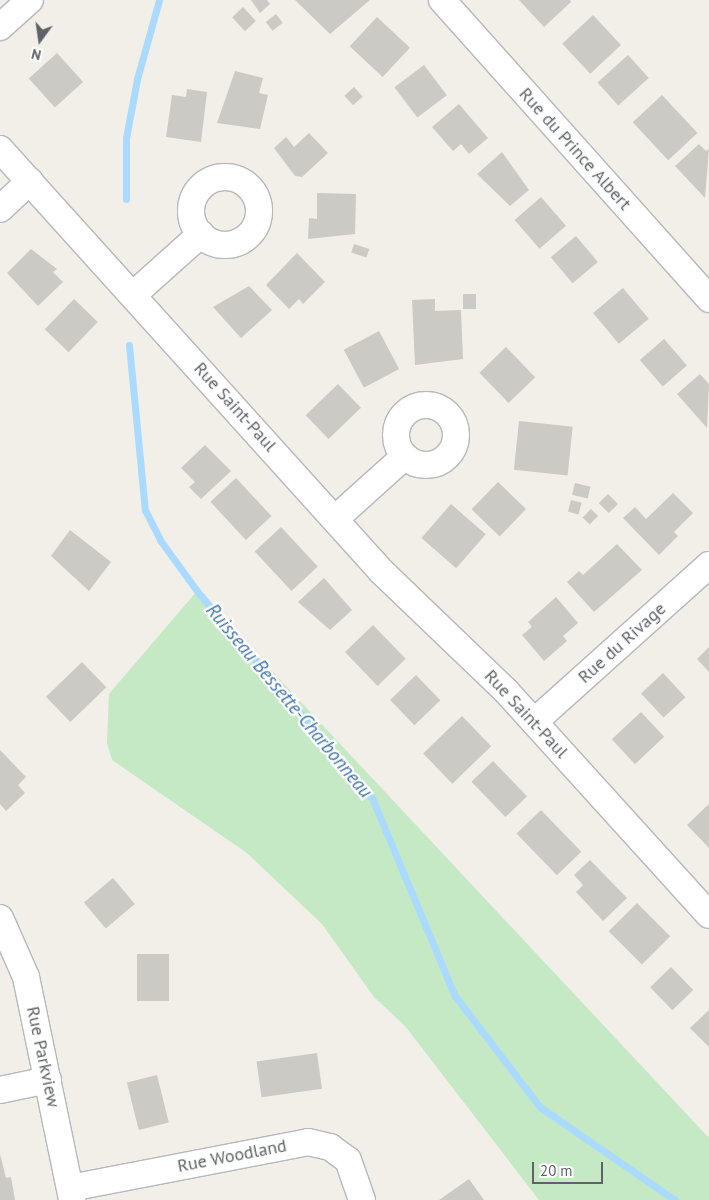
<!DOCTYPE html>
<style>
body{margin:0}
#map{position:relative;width:709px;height:1200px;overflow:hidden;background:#f1efe8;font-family:"PT Sans",sans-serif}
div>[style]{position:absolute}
.green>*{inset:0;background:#c5e8c5}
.stream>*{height:7px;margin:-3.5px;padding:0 3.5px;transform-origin:3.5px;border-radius:3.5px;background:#aadaff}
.building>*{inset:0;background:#cccac5;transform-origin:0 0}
.roads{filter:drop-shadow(1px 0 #b5b8bc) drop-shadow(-1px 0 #b5b8bc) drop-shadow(0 1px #b5b8bc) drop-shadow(0 -1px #b5b8bc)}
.minor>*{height:26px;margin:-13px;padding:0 13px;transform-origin:13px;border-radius:13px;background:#fff}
.minor>.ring{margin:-13px;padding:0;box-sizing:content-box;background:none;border:26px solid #fff;border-radius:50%}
span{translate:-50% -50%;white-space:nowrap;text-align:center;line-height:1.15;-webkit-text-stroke:4.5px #fff;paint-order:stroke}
.street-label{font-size:18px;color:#5f6368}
.water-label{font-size:19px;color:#4174aa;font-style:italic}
.north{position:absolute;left:15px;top:15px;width:50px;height:50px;-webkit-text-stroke:4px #fff;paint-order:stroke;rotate:194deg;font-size:14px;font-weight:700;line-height:20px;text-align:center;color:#5f6368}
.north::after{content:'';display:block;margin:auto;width:18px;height:22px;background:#5f6368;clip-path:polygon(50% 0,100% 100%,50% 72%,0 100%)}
.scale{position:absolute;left:532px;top:1162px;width:71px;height:22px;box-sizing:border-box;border:2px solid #5f6368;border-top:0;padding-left:6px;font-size:15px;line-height:18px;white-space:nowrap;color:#5f6368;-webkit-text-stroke:4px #fff;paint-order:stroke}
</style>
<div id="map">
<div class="green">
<i style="clip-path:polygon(197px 591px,709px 1138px,709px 1200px,539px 1200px,405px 1026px,374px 997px,322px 924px,247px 853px,112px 760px,107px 743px,109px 694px)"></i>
</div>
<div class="stream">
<i style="left:126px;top:199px;width:61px;rotate:-90deg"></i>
<i style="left:126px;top:138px;width:60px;rotate:-79.4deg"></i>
<i style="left:137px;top:79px;width:82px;rotate:-74.4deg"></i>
<i style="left:129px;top:345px;width:166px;rotate:84.5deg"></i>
<i style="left:145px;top:510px;width:34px;rotate:63deg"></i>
<i style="left:160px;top:540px;width:63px;rotate:54deg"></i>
<i style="left:197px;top:591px;width:271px;rotate:49.8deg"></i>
<i style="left:372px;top:798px;width:215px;rotate:67.3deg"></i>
<i style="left:455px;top:996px;width:140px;rotate:52.6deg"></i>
<i style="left:540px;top:1107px;width:164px;rotate:34.6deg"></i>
</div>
<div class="building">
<i style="clip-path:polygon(251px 0,267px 0,270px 4px,260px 13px)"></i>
<i style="clip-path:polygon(295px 0,370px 0,330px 34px)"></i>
<i style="clip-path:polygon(519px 0,570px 0,571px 2px,544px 27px)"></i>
<i style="left:243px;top:7px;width:19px;height:15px;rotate:47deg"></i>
<i style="left:276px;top:14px;width:11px;height:13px;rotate:52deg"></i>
<i style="left:593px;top:15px;width:41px;height:42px;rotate:47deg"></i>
<i style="left:377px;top:17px;width:45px;height:40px;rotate:43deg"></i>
<i style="left:57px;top:53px;width:39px;height:38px;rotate:48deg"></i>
<i style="left:628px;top:55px;width:31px;height:41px;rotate:48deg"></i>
<i style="left:424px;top:65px;width:38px;height:37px;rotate:53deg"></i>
<i style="clip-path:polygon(235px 71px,263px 78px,259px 93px,268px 95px,260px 129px,217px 123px)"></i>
<i style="left:354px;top:87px;width:13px;height:13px;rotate:48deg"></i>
<i style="clip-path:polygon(187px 89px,207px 92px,201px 142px,166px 137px,172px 95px,186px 97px)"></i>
<i style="left:662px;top:95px;width:52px;height:40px;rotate:47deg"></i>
<i style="clip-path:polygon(459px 104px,488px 138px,469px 154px,461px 144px,453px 151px,432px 127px)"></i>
<i style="clip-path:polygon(309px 133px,328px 153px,302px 177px,295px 176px,274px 148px,286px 137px,294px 147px)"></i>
<i style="clip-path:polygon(699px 144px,706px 151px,709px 149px,705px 198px,675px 166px)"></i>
<i style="clip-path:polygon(502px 152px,529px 190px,510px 206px,477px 174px)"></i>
<i style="clip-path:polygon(317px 193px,356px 194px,355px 234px,308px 239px,309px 218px,317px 219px)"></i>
<i style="left:541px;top:197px;width:38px;height:35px;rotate:49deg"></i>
<i style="left:576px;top:236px;width:34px;height:33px;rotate:50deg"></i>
<i style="left:354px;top:244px;width:16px;height:9px;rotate:18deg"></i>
<i style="clip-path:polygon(31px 249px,57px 269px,53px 272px,63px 282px,38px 306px,7px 273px)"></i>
<i style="clip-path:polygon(297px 253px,325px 282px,303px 304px,299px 299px,289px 309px,266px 285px)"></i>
<i style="clip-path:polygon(249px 286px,272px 310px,241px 338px,213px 307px)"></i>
<i style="left:623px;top:288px;width:40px;height:39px;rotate:50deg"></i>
<i style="left:463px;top:294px;width:13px;height:15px"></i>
<i style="left:74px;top:299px;width:33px;height:42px;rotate:44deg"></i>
<i style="clip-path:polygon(435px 299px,435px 311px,461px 310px,463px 359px,415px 365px,412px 300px)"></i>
<i style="left:379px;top:331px;width:43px;height:40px;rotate:62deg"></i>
<i style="left:664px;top:339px;width:35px;height:32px;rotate:49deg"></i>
<i style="left:506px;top:347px;width:42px;height:37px;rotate:46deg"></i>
<i style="clip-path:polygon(700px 374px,709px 384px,707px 428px,677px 394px)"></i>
<i style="left:338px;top:384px;width:33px;height:45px;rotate:46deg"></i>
<i style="left:519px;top:421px;width:54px;height:49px;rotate:6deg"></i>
<i style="clip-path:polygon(205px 445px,231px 471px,201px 499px,189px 487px,195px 482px,181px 468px)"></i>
<i style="left:236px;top:478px;width:52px;height:35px;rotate:47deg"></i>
<i style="left:498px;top:482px;width:39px;height:38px;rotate:44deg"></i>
<i style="left:575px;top:483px;width:16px;height:12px;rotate:14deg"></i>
<i style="clip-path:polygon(673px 493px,693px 513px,674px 532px,678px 536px,659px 555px,623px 518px,635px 507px,646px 519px)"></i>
<i style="left:608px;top:494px;width:14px;height:13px;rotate:45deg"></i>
<i style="left:571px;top:500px;width:11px;height:12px;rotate:15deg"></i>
<i style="left:451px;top:504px;width:46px;height:45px;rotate:41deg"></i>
<i style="left:591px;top:509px;width:10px;height:12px;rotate:45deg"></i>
<i style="left:281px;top:527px;width:54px;height:36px;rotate:47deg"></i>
<i style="clip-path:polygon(70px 530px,111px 562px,89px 591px,51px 556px)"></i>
<i style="clip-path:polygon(617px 544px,642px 570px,594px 612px,567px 582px,579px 571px,583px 575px)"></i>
<i style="clip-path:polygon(324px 578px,352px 610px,330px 630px,298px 602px)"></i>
<i style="clip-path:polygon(556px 597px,578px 623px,563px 636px,567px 641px,544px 661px,522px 635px,532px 627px,528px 622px)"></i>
<i style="left:373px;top:625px;width:47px;height:39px;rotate:46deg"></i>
<i style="clip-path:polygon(709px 647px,709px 672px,697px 659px)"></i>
<i style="left:82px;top:662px;width:35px;height:50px;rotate:46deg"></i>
<i style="left:663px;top:673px;width:33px;height:30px;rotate:47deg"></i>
<i style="left:416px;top:675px;width:35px;height:36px;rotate:46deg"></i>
<i style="left:641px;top:712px;width:34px;height:40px;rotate:47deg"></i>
<i style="left:462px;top:716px;width:42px;height:54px;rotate:46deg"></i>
<i style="clip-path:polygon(0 750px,26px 777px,18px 785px,25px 793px,6px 811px,0 804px)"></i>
<i style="left:493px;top:761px;width:49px;height:30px;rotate:46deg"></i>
<i style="clip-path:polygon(709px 804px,709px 848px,687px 825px)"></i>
<i style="left:541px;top:810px;width:58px;height:34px;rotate:46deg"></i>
<i style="clip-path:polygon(590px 860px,627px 898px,603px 921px,576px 892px,583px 885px,574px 875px)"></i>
<i style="left:113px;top:878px;width:34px;height:38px;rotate:50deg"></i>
<i style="left:637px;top:903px;width:47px;height:40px;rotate:45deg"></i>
<i style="left:137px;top:954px;width:32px;height:47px"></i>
<i style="left:671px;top:967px;width:32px;height:29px;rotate:46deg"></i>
<i style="clip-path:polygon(709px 1010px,709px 1047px,690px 1028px)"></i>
<i style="left:317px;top:1053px;width:36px;height:61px;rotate:82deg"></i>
<i style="left:157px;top:1075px;width:49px;height:31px;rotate:76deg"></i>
<i style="clip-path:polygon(0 1154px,6px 1178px,11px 1177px,15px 1200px,0 1200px)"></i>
<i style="clip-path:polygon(469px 1179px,484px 1200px,439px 1200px)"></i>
</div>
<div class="roads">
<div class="minor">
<i style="left:442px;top:0;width:401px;rotate:48.2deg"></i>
<i style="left:0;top:27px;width:40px;rotate:-42deg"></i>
<i style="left:0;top:149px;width:570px;rotate:47.92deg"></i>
<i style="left:382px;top:572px;width:172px;rotate:43.8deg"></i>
<i style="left:506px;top:691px;width:302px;rotate:47.8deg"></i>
<i class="ring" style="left:191px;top:177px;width:42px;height:42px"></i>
<i style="left:0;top:209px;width:41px;rotate:-43deg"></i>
<i style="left:134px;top:294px;width:90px;rotate:-41.8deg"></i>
<i class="ring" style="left:396px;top:405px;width:34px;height:34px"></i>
<i style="left:335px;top:519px;width:94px;rotate:-42deg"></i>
<i style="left:534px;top:722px;width:235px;rotate:-41.9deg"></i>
<i style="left:0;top:918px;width:64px;rotate:66.2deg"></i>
<i style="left:26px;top:977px;width:228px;rotate:78.3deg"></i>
<i style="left:0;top:1090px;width:49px;rotate:-11.8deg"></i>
<i style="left:70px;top:1188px;width:242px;rotate:-10.9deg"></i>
<i style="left:308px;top:1142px;width:23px;rotate:13deg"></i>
<i style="left:330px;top:1147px;width:22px;rotate:36deg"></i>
<i style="left:348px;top:1160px;width:42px;rotate:70.7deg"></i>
</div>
</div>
<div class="street-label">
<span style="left:575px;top:149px;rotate:48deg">Rue du Prince Albert</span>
<span style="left:235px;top:407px;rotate:48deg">Rue Saint-Paul</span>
<span style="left:622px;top:643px;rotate:-42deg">Rue du Rivage</span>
<span style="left:526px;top:714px;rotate:47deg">Rue Saint-Paul</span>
<span style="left:43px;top:1057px;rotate:78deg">Rue Parkview</span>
<span style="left:232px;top:1156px;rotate:-11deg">Rue Woodland</span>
</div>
<div class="water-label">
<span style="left:289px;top:701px;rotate:50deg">Ruisseau Bessette-Charbonneau</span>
</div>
<div class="north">N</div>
<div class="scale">20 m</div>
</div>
